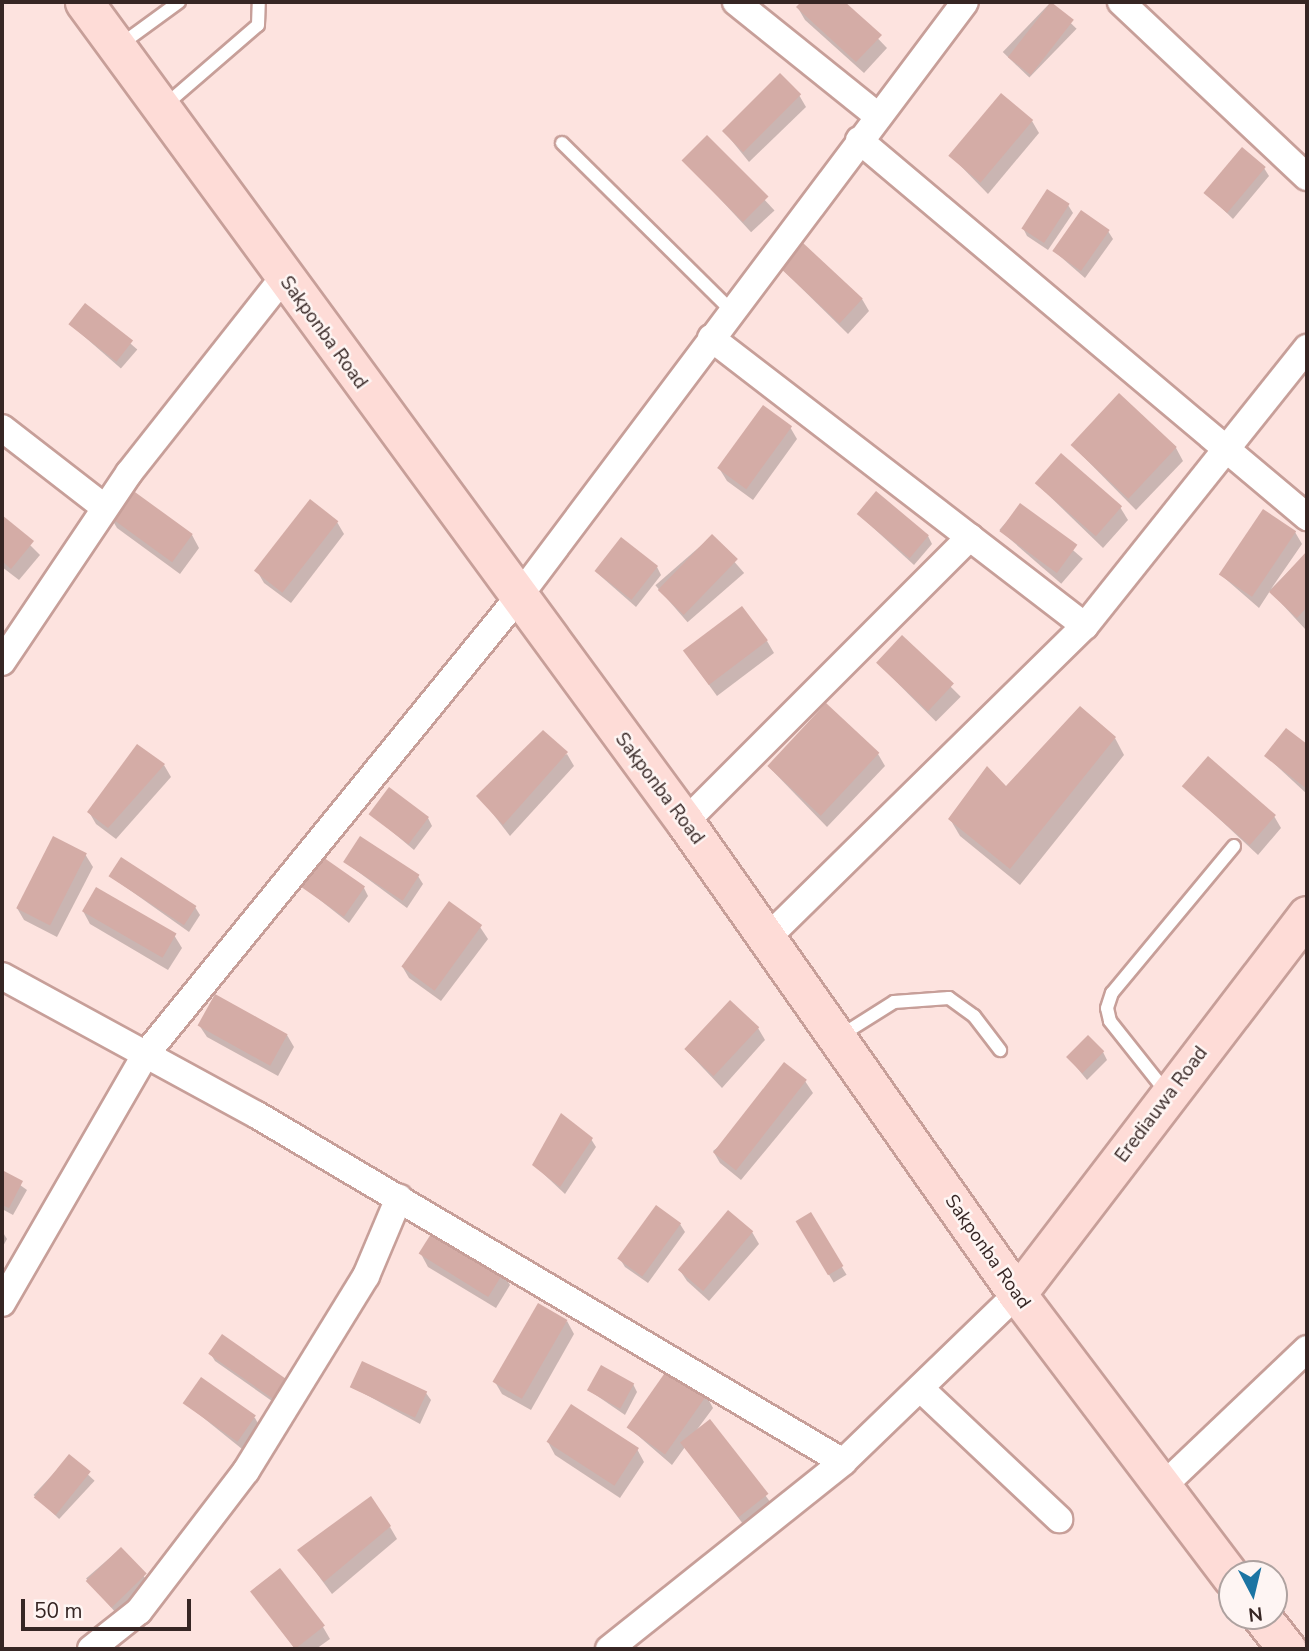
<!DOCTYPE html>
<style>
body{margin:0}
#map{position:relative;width:1309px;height:1651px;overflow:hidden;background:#fde3df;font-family:"Nunito Sans",sans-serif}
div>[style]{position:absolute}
.shadow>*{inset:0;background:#0003;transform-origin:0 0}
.building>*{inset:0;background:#d4aca6;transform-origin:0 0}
.roads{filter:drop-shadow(2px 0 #c79f99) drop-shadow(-2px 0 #c79f99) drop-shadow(0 2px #c79f99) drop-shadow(0 -2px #c79f99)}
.lane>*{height:12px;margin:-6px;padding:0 6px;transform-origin:6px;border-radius:6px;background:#fff}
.street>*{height:26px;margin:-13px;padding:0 13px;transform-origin:13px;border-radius:13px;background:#fff}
.secondary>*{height:37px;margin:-18.5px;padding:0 18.5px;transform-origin:18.5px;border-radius:18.5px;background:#fedcd7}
span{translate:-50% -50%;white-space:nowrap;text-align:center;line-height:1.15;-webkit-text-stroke:5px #fef5f3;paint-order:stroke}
.street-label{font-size:19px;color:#362624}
.frame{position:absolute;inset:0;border:4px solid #362624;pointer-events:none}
.north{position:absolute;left:1218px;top:1560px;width:70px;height:70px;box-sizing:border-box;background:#fef5f3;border:2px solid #aea2a0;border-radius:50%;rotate:173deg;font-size:19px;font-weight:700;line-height:28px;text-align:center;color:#362624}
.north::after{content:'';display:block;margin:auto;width:24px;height:32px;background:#1c74a3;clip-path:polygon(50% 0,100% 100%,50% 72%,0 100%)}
.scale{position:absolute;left:21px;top:1599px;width:170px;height:32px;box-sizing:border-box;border:4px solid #362624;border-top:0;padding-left:9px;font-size:21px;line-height:24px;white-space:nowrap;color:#362624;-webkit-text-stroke:5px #fef5f3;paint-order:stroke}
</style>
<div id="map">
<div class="shadow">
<i style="clip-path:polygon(804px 2px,843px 2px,887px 48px,864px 73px,805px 20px,798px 8px)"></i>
<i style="left:1050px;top:3px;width:37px;height:68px;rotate:44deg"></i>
<i style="clip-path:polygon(799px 95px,806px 107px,749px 162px,723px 130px)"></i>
<i style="clip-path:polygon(1032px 121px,1039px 133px,988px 194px,951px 156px)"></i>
<i style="left:707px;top:138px;width:99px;height:32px;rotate:47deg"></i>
<i style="clip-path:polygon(1264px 168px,1269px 176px,1233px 219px,1206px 193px)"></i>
<i style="clip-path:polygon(1068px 205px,1073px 213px,1048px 250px,1027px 236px,1023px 228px)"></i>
<i style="clip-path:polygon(1108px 231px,1113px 239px,1085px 278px,1054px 251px)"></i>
<i style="clip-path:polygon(781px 268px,862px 299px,869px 311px,848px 334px)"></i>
<i style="left:86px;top:305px;width:68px;height:25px;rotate:41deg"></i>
<i style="clip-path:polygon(790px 427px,797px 439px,753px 500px,727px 481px,719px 468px)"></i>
<i style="clip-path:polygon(1072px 445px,1176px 448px,1183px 461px,1136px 510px)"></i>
<i style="clip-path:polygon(1037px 484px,1120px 507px,1128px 520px,1103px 548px)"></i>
<i style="left:1021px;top:505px;width:82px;height:33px;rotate:41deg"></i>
<i style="clip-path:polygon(858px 514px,928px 536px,932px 544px,914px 565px)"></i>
<i style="clip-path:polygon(110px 516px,192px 535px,199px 548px,180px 574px,117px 528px)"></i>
<i style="clip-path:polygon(2px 517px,40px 555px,19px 580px,2px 567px)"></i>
<i style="clip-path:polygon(337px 522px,344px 534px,291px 603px,264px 583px,257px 571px)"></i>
<i style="clip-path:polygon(1295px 532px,1302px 544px,1271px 589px,1307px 553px,1305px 629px,1270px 591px,1259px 608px,1221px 575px)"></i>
<i style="left:712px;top:536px;width:49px;height:75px;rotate:49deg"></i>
<i style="clip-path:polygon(657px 567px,661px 575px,636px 607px,596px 572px)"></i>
<i style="left:902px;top:638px;width:83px;height:35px;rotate:45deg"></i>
<i style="clip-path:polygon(767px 641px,774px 653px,717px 696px,685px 652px)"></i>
<i style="clip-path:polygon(1286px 730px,1307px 746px,1307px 794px,1266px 756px)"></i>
<i style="clip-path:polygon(1115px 738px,1124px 755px,1020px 885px,960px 836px,950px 819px)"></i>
<i style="clip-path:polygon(567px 754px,574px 766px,510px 836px,479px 796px)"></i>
<i style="clip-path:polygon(878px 754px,885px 766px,827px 827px,768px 766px)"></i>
<i style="clip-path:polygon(164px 765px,171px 777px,116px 839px,96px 824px,89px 812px)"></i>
<i style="clip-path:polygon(1184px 786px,1274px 816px,1281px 828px,1258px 855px)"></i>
<i style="clip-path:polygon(371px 814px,428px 818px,432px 826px,414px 850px)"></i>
<i style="clip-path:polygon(85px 854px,93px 867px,57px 937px,24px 920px,17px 908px)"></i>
<i style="clip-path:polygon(345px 862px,418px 876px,423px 884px,407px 908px)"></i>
<i style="clip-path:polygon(110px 876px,195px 907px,200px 915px,189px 932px)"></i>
<i style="clip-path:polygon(301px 885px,364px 888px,368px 896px,349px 923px)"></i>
<i style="clip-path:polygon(83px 911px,174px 935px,182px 948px,168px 970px,90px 924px)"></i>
<i style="clip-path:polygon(480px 927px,488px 939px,441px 1001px,409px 978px,402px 966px)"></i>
<i style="clip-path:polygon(199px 1025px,287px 1035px,294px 1047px,278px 1076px,207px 1037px)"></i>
<i style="clip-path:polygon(758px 1028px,765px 1040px,722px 1088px,687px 1051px)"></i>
<i style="clip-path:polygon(1103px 1052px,1107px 1060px,1087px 1080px,1068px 1057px)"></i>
<i style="clip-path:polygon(805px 1081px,813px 1093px,741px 1180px,720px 1163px,713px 1151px)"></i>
<i style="clip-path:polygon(591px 1139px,596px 1147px,565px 1194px,534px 1165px)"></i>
<i style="clip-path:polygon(2px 1172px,27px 1190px,13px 1215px,2px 1209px)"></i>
<i style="left:810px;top:1214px;width:71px;height:15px;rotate:59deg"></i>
<i style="clip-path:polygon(680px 1224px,685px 1232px,648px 1283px,625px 1267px,620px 1259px)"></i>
<i style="clip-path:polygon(2px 1231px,7px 1239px,2px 1248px)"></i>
<i style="clip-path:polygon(752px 1232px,759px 1244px,709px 1301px,687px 1281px,679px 1269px)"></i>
<i style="clip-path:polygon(421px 1254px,503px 1273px,510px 1285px,496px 1308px,428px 1267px)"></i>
<i style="clip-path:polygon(567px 1321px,574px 1334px,531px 1410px,502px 1394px,495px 1382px)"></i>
<i style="clip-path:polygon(210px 1353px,286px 1381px,279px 1406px,215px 1361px)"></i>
<i style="clip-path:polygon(633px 1384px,637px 1392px,625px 1415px,590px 1391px)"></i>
<i style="clip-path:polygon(352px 1387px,426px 1393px,431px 1400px,420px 1424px)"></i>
<i style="clip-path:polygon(706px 1395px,713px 1408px,696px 1431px,710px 1421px,774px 1507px,746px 1528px,685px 1447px,672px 1465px,628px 1427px)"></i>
<i style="clip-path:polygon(185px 1403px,255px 1418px,259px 1425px,242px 1449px)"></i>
<i style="clip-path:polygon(548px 1442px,637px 1449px,644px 1462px,620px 1498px,555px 1455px)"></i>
<i style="left:69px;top:1457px;width:35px;height:52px;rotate:43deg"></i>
<i style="clip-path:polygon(390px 1527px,397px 1539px,332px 1594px,300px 1551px)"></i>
<i style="left:120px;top:1549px;width:45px;height:45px;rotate:49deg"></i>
<i style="clip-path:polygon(252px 1591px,323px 1627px,330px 1639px,316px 1649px,295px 1649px)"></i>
</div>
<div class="building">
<i style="clip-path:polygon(801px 2px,845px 2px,882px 35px,856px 62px,796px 7px)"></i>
<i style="left:1051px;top:2px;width:29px;height:70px;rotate:38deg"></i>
<i style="left:780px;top:73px;width:30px;height:82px;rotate:45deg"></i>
<i style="left:1001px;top:93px;width:42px;height:82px;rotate:40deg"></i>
<i style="left:707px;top:135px;width:87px;height:36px;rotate:45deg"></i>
<i style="left:1242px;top:147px;width:31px;height:60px;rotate:40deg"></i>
<i style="left:1047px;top:189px;width:27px;height:47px;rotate:33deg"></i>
<i style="left:1081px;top:210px;width:35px;height:50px;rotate:35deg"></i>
<i style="left:802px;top:242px;width:83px;height:34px;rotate:43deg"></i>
<i style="left:85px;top:303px;width:61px;height:27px;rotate:38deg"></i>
<i style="left:1119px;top:393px;width:79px;height:71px;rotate:43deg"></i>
<i style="left:763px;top:405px;width:36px;height:78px;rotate:36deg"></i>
<i style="left:1061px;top:453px;width:81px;height:40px;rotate:41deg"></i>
<i style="left:128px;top:487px;width:80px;height:35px;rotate:36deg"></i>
<i style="left:876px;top:491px;width:69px;height:30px;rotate:40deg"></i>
<i style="left:310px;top:499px;width:36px;height:91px;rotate:38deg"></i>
<i style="left:1020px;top:503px;width:71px;height:35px;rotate:36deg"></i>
<i style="left:1263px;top:509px;width:40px;height:79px;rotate:34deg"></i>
<i style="clip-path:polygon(2px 515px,34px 541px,11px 569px,2px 561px)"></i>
<i style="left:712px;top:534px;width:36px;height:78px;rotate:44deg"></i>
<i style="left:621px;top:537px;width:47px;height:43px;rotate:38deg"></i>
<i style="clip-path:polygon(1307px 551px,1307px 607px,1297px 618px,1269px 592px)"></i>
<i style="left:742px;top:606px;width:43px;height:74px;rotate:53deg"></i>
<i style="left:902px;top:635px;width:71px;height:38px;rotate:43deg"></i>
<i style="left:826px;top:703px;width:73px;height:86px;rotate:43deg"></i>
<i style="clip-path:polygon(1080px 706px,1116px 737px,1010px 869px,948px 819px,987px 766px,1006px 786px)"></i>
<i style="clip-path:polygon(1286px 728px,1307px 744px,1307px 789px,1264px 756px)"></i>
<i style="clip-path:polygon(543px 730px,568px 752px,503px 825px,476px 796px)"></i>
<i style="clip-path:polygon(137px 744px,165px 764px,108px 828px,87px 812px)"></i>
<i style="left:1208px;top:756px;width:90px;height:40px;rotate:41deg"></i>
<i style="left:389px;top:787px;width:50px;height:34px;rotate:37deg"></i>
<i style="left:53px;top:836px;width:38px;height:81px;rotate:27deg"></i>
<i style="left:360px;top:836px;width:71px;height:31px;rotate:33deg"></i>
<i style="left:320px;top:855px;width:55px;height:37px;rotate:35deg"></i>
<i style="left:121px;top:857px;width:90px;height:23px;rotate:33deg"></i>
<i style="left:96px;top:887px;width:93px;height:28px;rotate:30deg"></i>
<i style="left:449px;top:901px;width:41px;height:81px;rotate:36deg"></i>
<i style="left:215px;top:994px;width:83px;height:36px;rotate:29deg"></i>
<i style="left:730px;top:1000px;width:40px;height:67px;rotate:43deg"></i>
<i style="left:1088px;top:1035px;width:23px;height:31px;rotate:45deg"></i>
<i style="left:784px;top:1062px;width:29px;height:115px;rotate:38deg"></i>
<i style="clip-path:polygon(561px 1113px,593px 1138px,560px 1187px,532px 1165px)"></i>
<i style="clip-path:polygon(2px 1170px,23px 1181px,9px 1208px,2px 1205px)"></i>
<i style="left:656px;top:1205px;width:31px;height:66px;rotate:36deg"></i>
<i style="left:728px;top:1210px;width:33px;height:78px;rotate:40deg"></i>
<i style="left:811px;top:1212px;width:63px;height:18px;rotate:59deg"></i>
<i style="left:434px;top:1229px;width:82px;height:29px;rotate:32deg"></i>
<i style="left:538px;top:1303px;width:34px;height:91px;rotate:30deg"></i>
<i style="left:222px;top:1334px;width:80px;height:24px;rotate:35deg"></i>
<i style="left:362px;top:1361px;width:72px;height:29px;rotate:25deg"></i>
<i style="left:601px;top:1365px;width:38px;height:29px;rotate:29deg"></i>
<i style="left:669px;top:1367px;width:47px;height:74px;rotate:35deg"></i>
<i style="left:201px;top:1377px;width:67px;height:32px;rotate:35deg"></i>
<i style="left:571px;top:1404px;width:81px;height:45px;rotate:33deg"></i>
<i style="left:710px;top:1419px;width:95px;height:38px;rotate:52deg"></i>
<i style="left:69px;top:1454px;width:28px;height:56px;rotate:39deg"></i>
<i style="clip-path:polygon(371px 1496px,391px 1526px,324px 1582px,297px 1550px)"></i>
<i style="left:121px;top:1547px;width:37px;height:49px;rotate:46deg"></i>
<i style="left:280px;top:1568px;width:73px;height:38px;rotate:52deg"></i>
</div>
<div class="roads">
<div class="lane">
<i style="left:120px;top:45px;width:73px;rotate:-36.1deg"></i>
<i style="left:163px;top:107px;width:125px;rotate:-40.8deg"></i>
<i style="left:258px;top:25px;width:23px;rotate:-88deg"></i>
<i style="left:562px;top:143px;width:238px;rotate:44.7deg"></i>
<i style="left:840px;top:1036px;width:64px;rotate:-32.2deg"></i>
<i style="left:894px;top:1002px;width:55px;rotate:-4.2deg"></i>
<i style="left:949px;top:998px;width:31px;rotate:36deg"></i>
<i style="left:974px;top:1016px;width:43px;rotate:52.6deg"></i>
<i style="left:1167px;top:1093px;width:92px;rotate:-128.4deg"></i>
<i style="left:1110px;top:1021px;width:13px;rotate:-103deg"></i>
<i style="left:1107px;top:1008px;width:16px;rotate:-72deg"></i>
<i style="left:1112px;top:993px;width:191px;rotate:-50.3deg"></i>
</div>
<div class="street">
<i style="left:736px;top:2px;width:182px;rotate:38.8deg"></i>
<i style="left:1121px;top:2px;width:255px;rotate:43.3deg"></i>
<i style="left:859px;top:140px;width:586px;rotate:40.08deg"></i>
<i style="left:711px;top:338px;width:472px;rotate:37.6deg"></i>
<i style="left:2px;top:428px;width:129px;rotate:37.8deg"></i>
<i style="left:2px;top:662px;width:228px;rotate:-56.1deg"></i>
<i style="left:129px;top:473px;width:248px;rotate:-51.7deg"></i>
<i style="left:685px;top:822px;width:403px;rotate:-45deg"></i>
<i style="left:766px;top:939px;width:447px;rotate:-44.5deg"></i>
<i style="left:1085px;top:626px;width:356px;rotate:-51.4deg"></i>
<i style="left:2px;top:976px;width:290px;rotate:28.6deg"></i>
<i style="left:257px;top:1115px;width:681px;rotate:30.63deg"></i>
<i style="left:843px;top:1462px;width:242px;rotate:-44deg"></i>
<i style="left:2px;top:1303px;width:288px;rotate:-60deg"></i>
<i style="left:146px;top:1054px;width:587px;rotate:-50.81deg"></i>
<i style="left:517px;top:599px;width:746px;rotate:-53.11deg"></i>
<i style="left:921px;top:1389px;width:190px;rotate:43.3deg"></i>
<i style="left:1162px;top:1487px;width:200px;rotate:-43.6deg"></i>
<i style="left:91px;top:1649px;width:61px;rotate:-38.4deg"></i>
<i style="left:139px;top:1611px;width:176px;rotate:-52.6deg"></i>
<i style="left:246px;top:1471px;width:229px;rotate:-58.4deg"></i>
<i style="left:366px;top:1276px;width:85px;rotate:-67.1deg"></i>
<i style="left:609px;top:1649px;width:300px;rotate:-38.6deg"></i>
</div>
<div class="secondary">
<i style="left:84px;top:2px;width:1017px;rotate:53.76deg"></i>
<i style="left:685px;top:822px;width:577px;rotate:54.88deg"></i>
<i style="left:1017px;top:1294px;width:356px;rotate:52.9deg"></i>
<i style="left:1017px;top:1294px;width:477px;rotate:-52.6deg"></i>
<i style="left:1261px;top:1616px;width:42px;rotate:51.8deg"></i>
</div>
</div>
<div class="street-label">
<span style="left:323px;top:333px;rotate:54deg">Sakponba Road</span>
<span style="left:659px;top:789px;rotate:53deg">Sakponba Road</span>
<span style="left:1162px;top:1105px;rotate:-53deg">Erediauwa Road</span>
<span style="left:987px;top:1252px;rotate:55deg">Sakponba Road</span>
</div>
<div class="frame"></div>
<div class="north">N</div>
<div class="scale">50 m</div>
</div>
